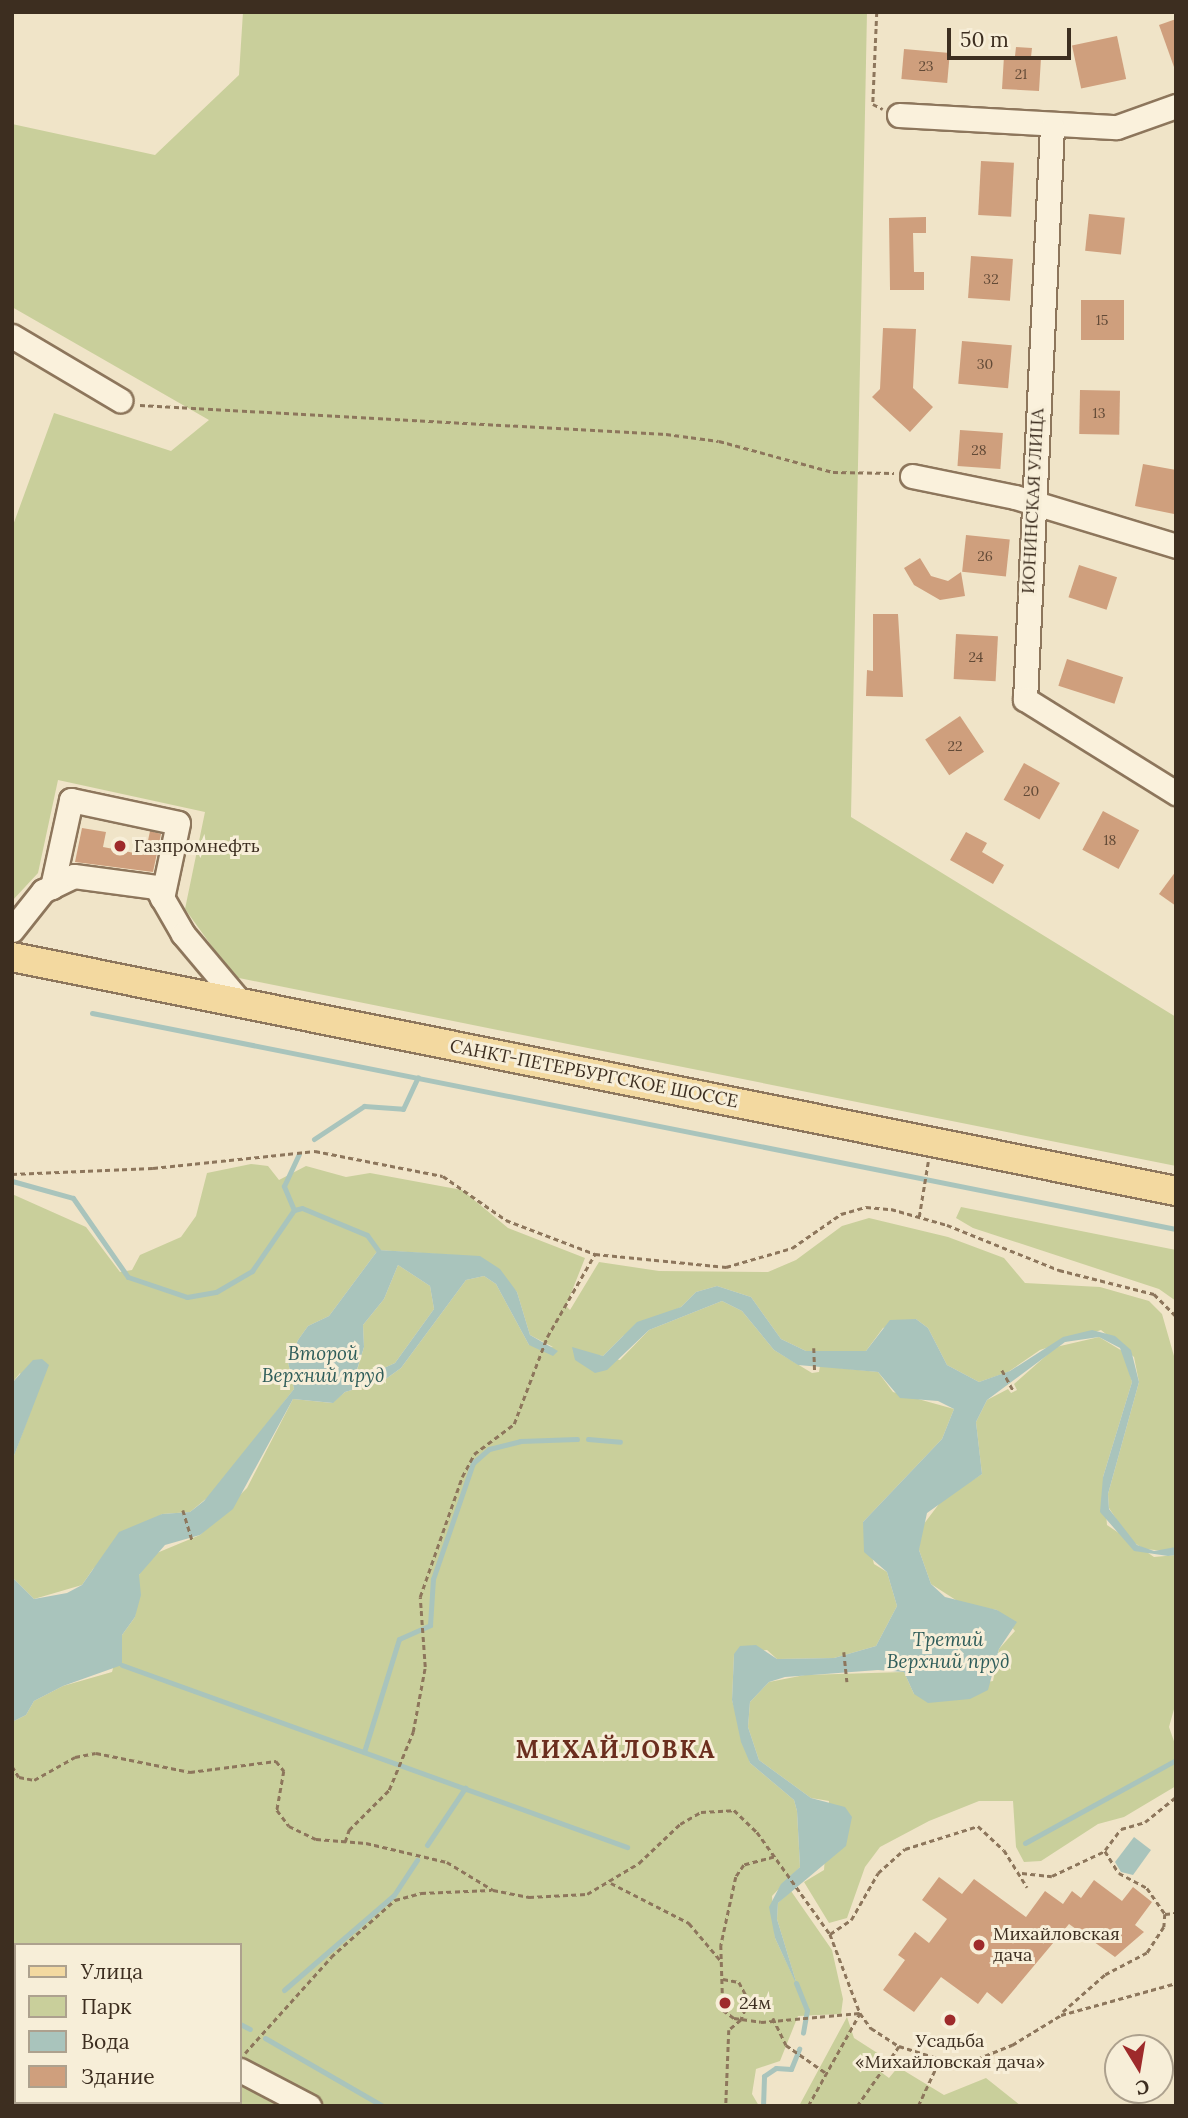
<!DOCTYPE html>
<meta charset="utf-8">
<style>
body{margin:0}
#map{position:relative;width:1188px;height:2118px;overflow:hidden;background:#f0e4c8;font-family:Lora,serif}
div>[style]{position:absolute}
.green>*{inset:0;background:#c9cf9b}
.water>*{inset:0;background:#a9c4bc}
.stream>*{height:5px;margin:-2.5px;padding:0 2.5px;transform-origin:2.5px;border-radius:2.5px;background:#a9c4bc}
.building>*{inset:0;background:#cf9f7d;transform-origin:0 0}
.path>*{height:2.5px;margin-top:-1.25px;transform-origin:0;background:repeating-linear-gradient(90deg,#8d765c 0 5px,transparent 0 8.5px)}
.roads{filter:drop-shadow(2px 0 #8d765c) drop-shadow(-2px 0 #8d765c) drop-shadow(0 2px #8d765c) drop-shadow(0 -2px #8d765c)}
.minor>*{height:23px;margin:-11.5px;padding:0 11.5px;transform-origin:11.5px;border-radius:11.5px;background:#faf1dc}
.major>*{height:28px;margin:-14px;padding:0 14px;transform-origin:14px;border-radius:14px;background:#f3d9a0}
.dots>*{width:19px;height:19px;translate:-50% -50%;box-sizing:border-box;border:4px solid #f7eed8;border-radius:50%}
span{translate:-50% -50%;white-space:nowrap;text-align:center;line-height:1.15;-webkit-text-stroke:6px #f7eed8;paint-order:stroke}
.number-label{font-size:14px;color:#624a37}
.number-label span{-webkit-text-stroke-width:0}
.street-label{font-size:18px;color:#3d2e20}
.poi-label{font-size:18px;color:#3d2e20}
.left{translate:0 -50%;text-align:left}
.water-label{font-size:19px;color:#2f5d5a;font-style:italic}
.district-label{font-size:24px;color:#6b2e1e;font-weight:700;letter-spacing:2px}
.frame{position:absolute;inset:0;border:14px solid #3d2e20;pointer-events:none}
.legend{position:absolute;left:14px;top:1943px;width:228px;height:161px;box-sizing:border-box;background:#f7eed8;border:2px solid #ada18e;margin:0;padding:9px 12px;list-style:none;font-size:21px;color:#3d2e20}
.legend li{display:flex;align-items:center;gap:14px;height:35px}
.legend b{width:35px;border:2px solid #ada18e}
.north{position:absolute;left:1104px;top:2034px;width:70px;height:70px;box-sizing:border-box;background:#f7eed8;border:2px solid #ada18e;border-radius:50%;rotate:169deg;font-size:19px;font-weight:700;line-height:28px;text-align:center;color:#3d2e20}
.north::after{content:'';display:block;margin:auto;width:24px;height:32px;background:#9e2a2b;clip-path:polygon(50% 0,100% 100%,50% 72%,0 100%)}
.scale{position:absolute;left:947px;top:28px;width:124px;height:32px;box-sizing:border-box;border:4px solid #3d2e20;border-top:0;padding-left:9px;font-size:21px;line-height:24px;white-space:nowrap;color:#3d2e20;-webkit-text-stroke:5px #f7eed8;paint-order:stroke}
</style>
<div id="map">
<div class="green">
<i style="clip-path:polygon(243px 12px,867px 12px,851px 817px,1176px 1017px,1176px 1166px,234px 977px,185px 909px,205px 812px,58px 780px,38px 873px,12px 901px,12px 528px,54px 413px,171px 451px,209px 420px,12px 307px,12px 124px,155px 155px,239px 75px)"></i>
<i style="clip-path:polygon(251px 1164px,268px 1166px,279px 1180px,306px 1166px,346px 1177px,370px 1173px,462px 1190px,508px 1228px,585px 1258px,566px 1306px,570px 1310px,599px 1262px,659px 1271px,768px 1272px,796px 1260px,842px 1226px,869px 1218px,948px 1237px,1004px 1258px,1025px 1283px,1100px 1287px,1149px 1301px,1162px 1314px,1176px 1363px,1176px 1547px,1166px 1551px,1144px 1549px,1130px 1540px,1109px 1508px,1108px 1494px,1139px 1382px,1134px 1357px,1101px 1330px,1040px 1350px,1008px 1372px,979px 1382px,947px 1365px,928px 1328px,916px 1319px,883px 1328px,866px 1351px,806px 1351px,781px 1339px,751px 1297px,717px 1286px,696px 1292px,681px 1307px,623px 1336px,603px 1356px,570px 1350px,620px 1360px,649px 1330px,722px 1301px,742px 1311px,774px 1350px,812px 1373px,819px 1372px,820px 1366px,878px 1372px,893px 1392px,954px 1409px,942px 1439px,863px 1522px,874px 1564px,887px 1572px,897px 1606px,876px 1646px,834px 1658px,777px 1659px,767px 1650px,734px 1654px,732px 1700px,750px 1763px,794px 1800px,797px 1811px,800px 1867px,772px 1896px,775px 1938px,797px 1985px,777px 1919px,778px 1903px,791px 1891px,832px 1950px,843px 1999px,841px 2014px,798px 2016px,780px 2061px,756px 2069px,752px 2094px,759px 2106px,318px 2106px,240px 2060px,240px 1945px,16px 1945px,12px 2000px,12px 1722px,26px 1715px,34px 1701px,63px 1686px,112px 1672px,122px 1635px,135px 1617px,139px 1575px,152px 1555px,200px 1535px,247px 1488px,293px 1399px,332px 1403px,345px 1392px,383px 1381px,401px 1368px,466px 1280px,484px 1276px,496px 1284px,529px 1345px,553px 1347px,530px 1335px,517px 1292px,481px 1257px,378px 1250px,329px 1316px,308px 1326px,298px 1340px,288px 1362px,294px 1389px,213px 1493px,190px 1512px,162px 1514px,93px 1569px,82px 1585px,34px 1599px,12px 1577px,12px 1461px,35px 1399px,20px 1373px,12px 1383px,12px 1194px,86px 1227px,120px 1272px,132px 1270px,140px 1255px,181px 1237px,196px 1216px,207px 1173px)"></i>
<i style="clip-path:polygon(961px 1207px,1176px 1250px,1176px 1301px,1159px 1289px,973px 1228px,956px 1218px)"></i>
<i style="clip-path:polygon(398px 1265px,430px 1286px,434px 1309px,395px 1363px,360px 1379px,355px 1377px,364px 1347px,363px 1325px,384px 1299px)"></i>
<i style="clip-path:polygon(1099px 1337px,1124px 1352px,1132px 1382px,1103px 1477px,1107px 1525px,1154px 1557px,1176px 1555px,1176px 1702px,1169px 1727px,1176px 1747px,1176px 1786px,1124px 1817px,1098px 1824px,1041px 1861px,1024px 1862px,1016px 1847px,1013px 1801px,979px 1801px,929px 1821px,880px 1847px,865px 1867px,847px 1918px,829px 1923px,804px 1882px,824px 1870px,829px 1801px,811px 1798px,759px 1760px,748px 1727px,750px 1702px,769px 1682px,805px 1675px,904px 1672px,914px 1694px,993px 1681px,999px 1649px,1015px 1631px,997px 1610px,962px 1604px,931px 1584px,919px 1550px,920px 1529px,942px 1500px,982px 1474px,976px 1422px,987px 1400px,1008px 1389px,1011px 1393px,1017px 1390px,1014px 1384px,1056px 1347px)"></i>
<i style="clip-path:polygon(847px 2017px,854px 2038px,882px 2056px,874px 2067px,889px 2078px,898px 2067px,944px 2095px,986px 2078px,1021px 2106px,799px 2106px)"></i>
<i style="clip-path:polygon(12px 2019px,16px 2102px,240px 2102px,240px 2085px,278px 2106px,12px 2106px)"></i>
</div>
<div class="water">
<i style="clip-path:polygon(evenodd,378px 1250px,480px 1256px,500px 1269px,517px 1292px,530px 1335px,558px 1351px,553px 1356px,529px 1345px,496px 1284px,484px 1276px,466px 1280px,401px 1368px,383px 1381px,345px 1392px,333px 1403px,293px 1399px,233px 1509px,200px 1535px,165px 1545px,139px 1575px,141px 1595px,135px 1617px,122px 1635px,122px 1665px,63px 1686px,34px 1701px,26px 1715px,12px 1722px,12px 1577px,34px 1599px,67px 1593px,82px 1585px,119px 1532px,162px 1514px,190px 1512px,204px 1501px,294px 1389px,288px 1362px,298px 1340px,308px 1326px,329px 1316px,378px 1250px,398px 1265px,430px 1286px,434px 1309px,395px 1363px,360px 1379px,355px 1376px,364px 1347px,363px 1325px,384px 1299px,398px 1265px)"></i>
<i style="clip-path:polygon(717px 1286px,751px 1297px,781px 1339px,806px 1351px,866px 1351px,890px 1320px,916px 1319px,928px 1328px,947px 1365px,979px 1382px,1010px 1371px,1063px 1337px,1092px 1330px,1115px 1336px,1131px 1350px,1139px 1382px,1108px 1494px,1109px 1509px,1137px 1545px,1154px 1551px,1176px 1547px,1176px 1555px,1168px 1556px,1134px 1551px,1100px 1512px,1103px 1477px,1132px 1382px,1120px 1348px,1099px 1337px,1065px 1342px,987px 1400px,976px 1422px,982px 1474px,927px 1513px,919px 1550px,931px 1584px,945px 1597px,997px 1610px,1017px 1622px,999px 1649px,988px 1690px,970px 1699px,928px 1703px,914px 1694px,904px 1672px,878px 1670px,785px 1677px,769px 1682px,750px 1702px,748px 1727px,759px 1760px,811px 1798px,845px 1807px,852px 1817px,846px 1846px,778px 1903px,777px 1919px,798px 1988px,775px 1938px,769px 1907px,781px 1884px,800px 1867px,797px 1811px,794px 1800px,750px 1763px,741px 1742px,732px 1700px,734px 1654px,740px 1646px,756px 1645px,777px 1659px,834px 1658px,876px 1646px,897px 1606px,887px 1572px,864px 1552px,863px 1522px,942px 1439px,954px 1409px,938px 1401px,900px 1398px,878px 1372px,798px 1365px,774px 1350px,742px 1311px,722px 1301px,649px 1330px,607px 1370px,595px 1373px,575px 1360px,572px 1347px,603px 1356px,637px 1322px,681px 1307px,696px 1292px)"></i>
<i style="clip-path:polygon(42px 1359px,49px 1365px,12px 1461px,12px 1383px,33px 1360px)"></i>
<i style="clip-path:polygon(1134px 1837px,1151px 1850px,1133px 1875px,1121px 1872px,1115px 1862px)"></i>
</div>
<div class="stream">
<i style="left:92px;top:1013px;width:1105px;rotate:11.27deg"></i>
<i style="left:314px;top:1139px;width:60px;rotate:-33.4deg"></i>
<i style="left:364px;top:1106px;width:39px;rotate:4deg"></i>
<i style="left:403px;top:1109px;width:35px;rotate:-65deg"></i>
<i style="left:12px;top:1181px;width:63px;rotate:15.6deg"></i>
<i style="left:73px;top:1198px;width:96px;rotate:55.2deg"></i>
<i style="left:128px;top:1277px;width:62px;rotate:18.7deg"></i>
<i style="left:187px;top:1297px;width:29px;rotate:-10deg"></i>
<i style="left:216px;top:1292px;width:42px;rotate:-30.3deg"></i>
<i style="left:252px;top:1271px;width:74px;rotate:-55.5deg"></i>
<i style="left:294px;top:1210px;width:8px;rotate:-14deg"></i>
<i style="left:302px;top:1208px;width:70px;rotate:22.6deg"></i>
<i style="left:367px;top:1235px;width:19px;rotate:54deg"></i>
<i style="left:294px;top:1210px;width:26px;rotate:-113deg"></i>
<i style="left:284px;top:1186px;width:35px;rotate:-65deg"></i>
<i style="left:588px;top:1439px;width:32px;rotate:5deg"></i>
<i style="left:122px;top:1665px;width:537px;rotate:19.82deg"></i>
<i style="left:364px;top:1752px;width:118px;rotate:-72.8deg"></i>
<i style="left:399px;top:1639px;width:34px;rotate:-24deg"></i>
<i style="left:430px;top:1625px;width:46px;rotate:-86.3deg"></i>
<i style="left:433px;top:1579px;width:123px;rotate:-71deg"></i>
<i style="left:473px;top:1463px;width:21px;rotate:-41deg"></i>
<i style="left:489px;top:1449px;width:32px;rotate:-14deg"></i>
<i style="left:520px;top:1441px;width:57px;rotate:-2deg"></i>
<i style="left:1025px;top:1843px;width:172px;rotate:-28.8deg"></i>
<i style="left:427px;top:1845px;width:69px;rotate:-56.3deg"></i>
<i style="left:12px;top:1973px;width:4px"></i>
<i style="left:796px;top:1983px;width:29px;rotate:68deg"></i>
<i style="left:807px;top:2010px;width:23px;rotate:100deg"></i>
<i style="left:284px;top:1990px;width:145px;rotate:-40.8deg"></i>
<i style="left:394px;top:1895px;width:42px;rotate:-56.7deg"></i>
<i style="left:240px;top:2024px;width:11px;rotate:27deg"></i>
<i style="left:265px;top:2038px;width:136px;rotate:30deg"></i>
<i style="left:763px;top:2106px;width:30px;rotate:-88deg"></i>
<i style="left:764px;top:2076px;width:14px;rotate:-34deg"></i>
<i style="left:776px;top:2068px;width:15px;rotate:4deg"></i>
<i style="left:791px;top:2069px;width:22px;rotate:-68deg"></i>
</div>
<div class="building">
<i style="clip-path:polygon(1176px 19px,1176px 66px,1174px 67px,1159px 25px)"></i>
<i style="left:1117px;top:36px;width:44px;height:46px;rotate:78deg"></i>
<i style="clip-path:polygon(1016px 47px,1032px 48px,1031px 57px,1041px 58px,1039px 91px,1002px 89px,1004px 56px,1015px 56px)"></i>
<i style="left:904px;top:49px;width:46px;height:30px;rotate:5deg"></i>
<i style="left:981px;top:161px;width:33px;height:54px;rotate:3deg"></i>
<i style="left:1089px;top:214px;width:36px;height:37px;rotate:6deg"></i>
<i style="clip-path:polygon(926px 217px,926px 233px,913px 233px,914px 272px,924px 272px,924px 290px,890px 290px,889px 218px)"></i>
<i style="left:971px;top:256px;width:42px;height:42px;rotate:4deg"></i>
<i style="left:1081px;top:300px;width:43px;height:40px"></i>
<i style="clip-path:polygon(883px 328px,916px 329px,913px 388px,933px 407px,910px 432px,872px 397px,880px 389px)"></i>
<i style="left:962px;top:341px;width:50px;height:43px;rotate:5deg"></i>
<i style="left:1080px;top:390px;width:40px;height:44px;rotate:1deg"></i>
<i style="left:960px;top:430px;width:43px;height:36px;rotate:4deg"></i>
<i style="clip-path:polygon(1143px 464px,1176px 470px,1174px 514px,1135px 506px)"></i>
<i style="left:966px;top:535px;width:44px;height:37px;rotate:6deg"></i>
<i style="clip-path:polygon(920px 558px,931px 576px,948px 581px,961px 572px,965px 596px,940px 600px,914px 585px,904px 568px)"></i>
<i style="left:1079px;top:565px;width:40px;height:34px;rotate:18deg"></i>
<i style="clip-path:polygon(873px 614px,898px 614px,903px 697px,866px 696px,867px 670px,873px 671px)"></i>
<i style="left:956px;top:634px;width:42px;height:45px;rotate:3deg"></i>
<i style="left:1067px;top:659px;width:59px;height:28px;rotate:18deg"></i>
<i style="left:960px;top:716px;width:43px;height:42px;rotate:56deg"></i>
<i style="left:1024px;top:763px;width:41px;height:42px;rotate:29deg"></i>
<i style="left:1103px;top:811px;width:41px;height:44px;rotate:28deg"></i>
<i style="clip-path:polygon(82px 828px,106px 832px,103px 847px,145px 855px,150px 831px,161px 834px,153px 872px,75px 862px)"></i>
<i style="clip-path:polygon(966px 832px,987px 843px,982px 852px,1004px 865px,993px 884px,950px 860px)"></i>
<i style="clip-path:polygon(1176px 871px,1176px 906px,1159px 894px)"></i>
<i style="clip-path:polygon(939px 1877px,962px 1894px,974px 1879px,1026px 1917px,1045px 1891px,1063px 1904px,1072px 1891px,1081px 1898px,1094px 1880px,1122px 1901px,1133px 1887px,1152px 1902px,1135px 1925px,1144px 1932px,1115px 1957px,1069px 1924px,1002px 2004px,987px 1992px,978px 2004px,941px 1977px,914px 2012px,883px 1990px,905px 1960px,898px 1955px,915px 1932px,929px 1943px,947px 1919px,922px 1900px)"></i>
</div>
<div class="path">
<i style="left:877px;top:12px;width:92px;rotate:92.5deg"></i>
<i style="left:873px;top:104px;width:11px;rotate:27deg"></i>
<i style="left:140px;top:405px;width:527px;rotate:3.16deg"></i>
<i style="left:666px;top:434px;width:53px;rotate:7.5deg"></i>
<i style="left:719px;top:441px;width:118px;rotate:15.2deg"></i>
<i style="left:833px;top:472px;width:61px;rotate:0.9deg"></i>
<i style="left:12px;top:1174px;width:141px;rotate:-2.4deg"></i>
<i style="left:153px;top:1168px;width:163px;rotate:-6deg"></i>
<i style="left:315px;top:1151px;width:130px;rotate:11.1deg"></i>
<i style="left:443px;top:1176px;width:77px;rotate:34.9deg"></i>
<i style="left:506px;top:1220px;width:95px;rotate:20.9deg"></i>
<i style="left:595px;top:1254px;width:132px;rotate:5.7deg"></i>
<i style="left:726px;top:1267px;width:69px;rotate:-16.1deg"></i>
<i style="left:792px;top:1248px;width:60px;rotate:-34.8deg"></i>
<i style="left:841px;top:1214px;width:26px;rotate:-16deg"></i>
<i style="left:866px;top:1207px;width:25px;rotate:5deg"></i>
<i style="left:891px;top:1209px;width:58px;rotate:15.9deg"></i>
<i style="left:947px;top:1225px;width:121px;rotate:21.9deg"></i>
<i style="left:1059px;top:1270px;width:98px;rotate:14.2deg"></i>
<i style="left:1154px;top:1294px;width:31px;rotate:45deg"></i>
<i style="left:919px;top:1217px;width:56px;rotate:-80.7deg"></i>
<i style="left:814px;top:1348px;width:25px;rotate:88deg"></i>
<i style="left:1002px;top:1370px;width:25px;rotate:61deg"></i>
<i style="left:183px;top:1510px;width:31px;rotate:73deg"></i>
<i style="left:844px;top:1652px;width:30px;rotate:84deg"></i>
<i style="left:12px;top:1766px;width:13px;rotate:58deg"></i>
<i style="left:19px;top:1777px;width:15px;rotate:11deg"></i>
<i style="left:34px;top:1780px;width:47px;rotate:-29.3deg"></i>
<i style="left:75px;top:1757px;width:21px;rotate:-11deg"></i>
<i style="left:96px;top:1753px;width:96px;rotate:11.4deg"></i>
<i style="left:190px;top:1772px;width:87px;rotate:-7.3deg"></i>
<i style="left:276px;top:1761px;width:13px;rotate:51deg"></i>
<i style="left:284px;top:1771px;width:40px;rotate:100deg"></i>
<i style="left:277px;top:1810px;width:20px;rotate:53deg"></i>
<i style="left:289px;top:1826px;width:30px;rotate:26deg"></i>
<i style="left:316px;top:1839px;width:50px;rotate:4.6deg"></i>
<i style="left:366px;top:1843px;width:83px;rotate:13.2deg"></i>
<i style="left:447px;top:1862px;width:54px;rotate:31.3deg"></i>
<i style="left:493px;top:1890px;width:37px;rotate:11deg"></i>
<i style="left:529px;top:1897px;width:58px;rotate:-3deg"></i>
<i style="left:587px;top:1894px;width:61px;rotate:-30.8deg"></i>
<i style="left:639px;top:1863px;width:57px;rotate:-43.6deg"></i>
<i style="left:680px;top:1824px;width:24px;rotate:-30deg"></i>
<i style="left:701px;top:1812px;width:33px;rotate:-3deg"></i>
<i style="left:734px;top:1810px;width:32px;rotate:44deg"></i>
<i style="left:757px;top:1832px;width:125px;rotate:54.4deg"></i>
<i style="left:830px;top:1934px;width:85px;rotate:69.2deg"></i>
<i style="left:860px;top:2013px;width:19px;rotate:54deg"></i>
<i style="left:871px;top:2028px;width:33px;rotate:33deg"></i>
<i style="left:899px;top:2046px;width:43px;rotate:17.6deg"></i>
<i style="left:940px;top:2059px;width:37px"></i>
<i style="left:977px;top:2059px;width:38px;rotate:-22deg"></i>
<i style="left:1012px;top:2045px;width:57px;rotate:-31.5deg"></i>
<i style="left:1061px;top:2015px;width:119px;rotate:-15.5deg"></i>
<i style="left:345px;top:1842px;width:13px;rotate:-72deg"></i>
<i style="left:349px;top:1830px;width:57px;rotate:-45deg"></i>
<i style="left:389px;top:1790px;width:63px;rotate:-67.5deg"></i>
<i style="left:413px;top:1732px;width:66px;rotate:-79.5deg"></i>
<i style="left:425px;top:1667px;width:70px;rotate:-94.1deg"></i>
<i style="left:420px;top:1597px;width:127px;rotate:-70.7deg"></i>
<i style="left:462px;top:1477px;width:26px;rotate:-62deg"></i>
<i style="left:474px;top:1454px;width:50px;rotate:-36.9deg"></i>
<i style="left:514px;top:1424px;width:93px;rotate:-69.2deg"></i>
<i style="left:547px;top:1337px;width:96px;rotate:-60deg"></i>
<i style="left:1105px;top:1850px;width:26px;rotate:-53deg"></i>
<i style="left:1121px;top:1829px;width:25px;rotate:-16deg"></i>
<i style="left:1145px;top:1822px;width:40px;rotate:-39deg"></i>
<i style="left:774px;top:1857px;width:31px;rotate:165deg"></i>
<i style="left:744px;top:1865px;width:14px;rotate:124deg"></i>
<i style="left:736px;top:1877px;width:70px;rotate:102.4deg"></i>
<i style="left:721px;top:1945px;width:65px;rotate:88.2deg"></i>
<i style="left:723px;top:2010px;width:14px;rotate:36deg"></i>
<i style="left:734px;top:2018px;width:27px;rotate:8deg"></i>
<i style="left:761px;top:2022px;width:99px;rotate:-5.2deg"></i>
<i style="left:1022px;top:1873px;width:30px;rotate:6deg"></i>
<i style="left:1052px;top:1876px;width:59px;rotate:-25.3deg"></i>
<i style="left:1105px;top:1851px;width:26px;rotate:58deg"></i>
<i style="left:1119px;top:1873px;width:32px;rotate:28deg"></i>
<i style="left:1147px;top:1888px;width:32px;rotate:55deg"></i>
<i style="left:1165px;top:1914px;width:13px;rotate:94deg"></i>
<i style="left:1164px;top:1927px;width:31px;rotate:123deg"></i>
<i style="left:1147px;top:1953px;width:47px;rotate:152.4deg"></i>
<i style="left:1105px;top:1975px;width:56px;rotate:138.6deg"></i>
<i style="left:611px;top:1883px;width:88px;rotate:27.1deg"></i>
<i style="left:689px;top:1923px;width:50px;rotate:49.9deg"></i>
<i style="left:1165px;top:1914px;width:11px;rotate:-5deg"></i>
<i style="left:830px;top:1934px;width:25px;rotate:-34deg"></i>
<i style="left:851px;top:1920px;width:54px;rotate:-60.1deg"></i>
<i style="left:878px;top:1873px;width:36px;rotate:-42deg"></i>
<i style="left:905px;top:1849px;width:77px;rotate:-17.5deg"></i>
<i style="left:978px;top:1826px;width:35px;rotate:43deg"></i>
<i style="left:1004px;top:1850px;width:44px;rotate:58.1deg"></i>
<i style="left:723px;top:1979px;width:16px;rotate:11deg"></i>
<i style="left:739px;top:1982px;width:21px;rotate:62deg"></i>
<i style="left:749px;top:2001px;width:21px;rotate:113deg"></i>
<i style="left:741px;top:2020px;width:16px;rotate:140deg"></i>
<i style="left:729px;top:2030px;width:76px;rotate:92.3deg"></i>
<i style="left:773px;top:2018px;width:30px;rotate:64deg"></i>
<i style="left:786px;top:2045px;width:49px;rotate:35deg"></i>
<i style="left:245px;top:2053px;width:129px;rotate:-48.1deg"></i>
<i style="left:331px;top:1957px;width:86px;rotate:-41.7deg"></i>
<i style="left:395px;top:1900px;width:27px;rotate:-15deg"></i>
<i style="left:421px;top:1893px;width:70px;rotate:-2.5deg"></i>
<i style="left:808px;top:2106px;width:107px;rotate:-60.8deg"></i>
<i style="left:857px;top:2106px;width:73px;rotate:-55deg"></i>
<i style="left:918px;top:2106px;width:52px;rotate:-64.9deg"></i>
</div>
<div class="roads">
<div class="minor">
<i style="left:899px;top:115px;width:218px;rotate:3.2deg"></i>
<i style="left:1117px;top:127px;width:63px;rotate:-19.6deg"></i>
<i style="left:1052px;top:127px;width:573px;rotate:92.7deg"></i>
<i style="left:1025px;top:699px;width:178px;rotate:31.9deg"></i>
<i style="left:12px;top:336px;width:126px;rotate:30.7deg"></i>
<i style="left:912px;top:476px;width:105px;rotate:11.5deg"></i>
<i style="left:1015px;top:497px;width:168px;rotate:16.9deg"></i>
<i style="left:52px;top:887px;width:89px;rotate:-77.7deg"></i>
<i style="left:71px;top:800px;width:109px;rotate:12.1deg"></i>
<i style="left:178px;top:823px;width:77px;rotate:102deg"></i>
<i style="left:12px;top:930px;width:50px;rotate:-51.5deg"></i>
<i style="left:43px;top:891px;width:34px;rotate:-26deg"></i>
<i style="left:74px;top:876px;width:83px;rotate:7.6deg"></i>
<i style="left:156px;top:887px;width:54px;rotate:60.1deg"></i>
<i style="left:183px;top:934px;width:92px;rotate:49.9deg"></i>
<i style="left:12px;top:2010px;width:4px"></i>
<i style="left:240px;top:2070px;width:78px;rotate:27.6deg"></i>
</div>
<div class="major">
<i style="left:12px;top:957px;width:1187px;rotate:11.37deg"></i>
</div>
</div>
<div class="dots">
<i style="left:120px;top:846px;background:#9e2a2b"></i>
<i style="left:979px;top:1945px;background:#9e2a2b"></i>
<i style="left:725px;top:2003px;background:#9e2a2b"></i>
<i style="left:950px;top:2020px;background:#9e2a2b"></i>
</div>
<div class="number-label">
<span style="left:926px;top:66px">23</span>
<span style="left:1021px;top:74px">21</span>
<span style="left:991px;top:279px">32</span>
<span style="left:1102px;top:320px">15</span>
<span style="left:985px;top:364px">30</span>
<span style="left:1099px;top:413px">13</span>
<span style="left:979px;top:450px">28</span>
<span style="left:985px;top:556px">26</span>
<span style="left:976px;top:657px">24</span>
<span style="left:955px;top:746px">22</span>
<span style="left:1031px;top:791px">20</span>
<span style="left:1110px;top:840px">18</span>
</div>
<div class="street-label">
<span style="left:1033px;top:501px;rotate:-87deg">ИОНИНСКАЯ УЛИЦА</span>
<span style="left:594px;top:1074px;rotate:11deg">САНКТ-ПЕТЕРБУРГСКОЕ ШОССЕ</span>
</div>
<div class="poi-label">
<span class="left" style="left:134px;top:846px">Газпромнефть</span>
<span class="left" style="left:993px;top:1945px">Михайловская<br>дача</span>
<span class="left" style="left:739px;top:2003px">24м</span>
<span style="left:950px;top:2052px">Усадьба<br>«Михайловская дача»</span>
</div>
<div class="water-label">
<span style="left:323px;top:1365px">Второй<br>Верхний пруд</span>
<span style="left:948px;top:1651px">Третий<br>Верхний пруд</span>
</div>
<div class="district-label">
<span style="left:616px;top:1750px">МИХАЙЛОВКА</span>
</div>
<div class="frame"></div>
<ul class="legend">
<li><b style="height:9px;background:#f3d9a0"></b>Улица</li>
<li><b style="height:19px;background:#c9cf9b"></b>Парк</li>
<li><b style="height:19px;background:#a9c4bc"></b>Вода</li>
<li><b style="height:19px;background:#cf9f7d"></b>Здание</li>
</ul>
<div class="north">С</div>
<div class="scale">50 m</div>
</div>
